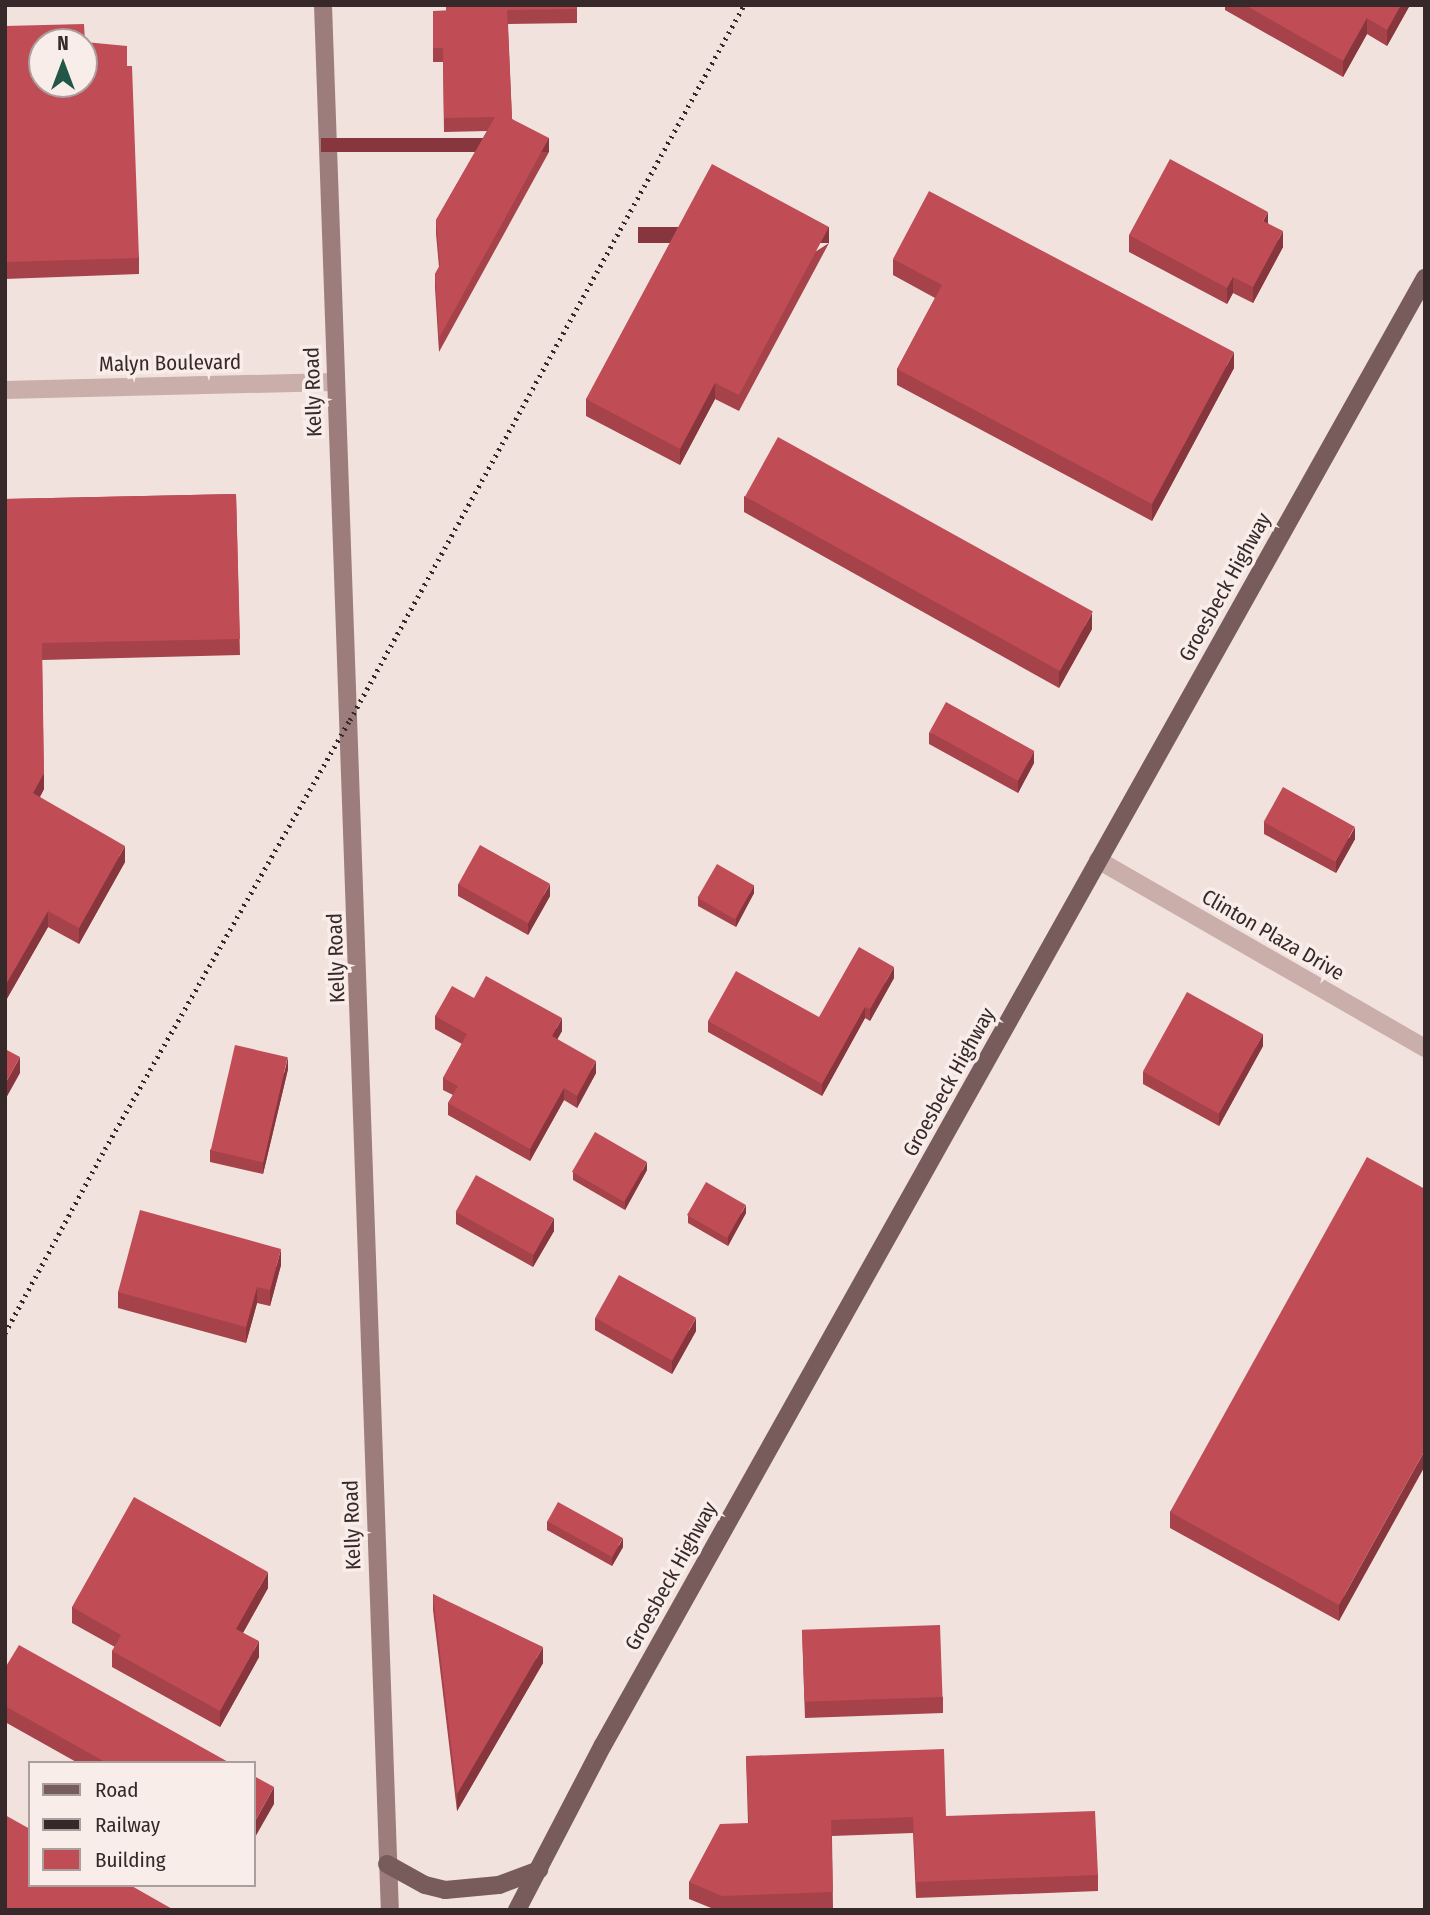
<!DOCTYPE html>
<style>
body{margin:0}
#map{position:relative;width:1430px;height:1915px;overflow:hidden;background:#f1e2de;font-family:"Fira Sans Condensed",sans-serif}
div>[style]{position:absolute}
.street>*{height:18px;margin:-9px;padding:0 9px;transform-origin:9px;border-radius:9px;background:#c9aeaa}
.secondary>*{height:18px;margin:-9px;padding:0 9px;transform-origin:9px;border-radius:9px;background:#9c7d7b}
.primary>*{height:18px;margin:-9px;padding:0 9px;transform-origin:9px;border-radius:9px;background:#785b5b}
.rail>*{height:5px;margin-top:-2.5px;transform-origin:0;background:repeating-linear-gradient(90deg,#372929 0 2px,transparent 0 7px)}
.wall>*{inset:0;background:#a5424a}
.shaded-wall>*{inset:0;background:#86363c;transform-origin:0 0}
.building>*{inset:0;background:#c04d56;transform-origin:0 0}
span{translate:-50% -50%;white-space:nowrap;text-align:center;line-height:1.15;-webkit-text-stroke:7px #f9edea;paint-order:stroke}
.street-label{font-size:21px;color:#372929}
.frame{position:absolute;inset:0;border:7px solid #372929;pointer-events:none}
.legend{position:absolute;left:28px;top:1761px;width:228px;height:126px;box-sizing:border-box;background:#f9edea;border:2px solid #ab9f9d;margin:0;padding:9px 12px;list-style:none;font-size:21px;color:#372929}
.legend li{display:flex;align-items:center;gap:14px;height:35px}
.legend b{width:35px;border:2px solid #ab9f9d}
.north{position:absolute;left:28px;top:28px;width:70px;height:70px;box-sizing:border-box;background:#f9edea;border:2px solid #ab9f9d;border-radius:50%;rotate:0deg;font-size:19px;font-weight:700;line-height:28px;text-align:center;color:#372929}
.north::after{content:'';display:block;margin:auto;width:24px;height:32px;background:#215648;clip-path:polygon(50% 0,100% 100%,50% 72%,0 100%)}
</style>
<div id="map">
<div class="street">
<i style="left:5px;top:390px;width:330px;rotate:-1.4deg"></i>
<i style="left:1098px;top:860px;width:377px;rotate:29.9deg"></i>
</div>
<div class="secondary">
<i style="left:323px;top:5px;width:1906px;rotate:87.99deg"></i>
</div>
<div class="primary">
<i style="left:387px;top:1864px;width:43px;rotate:28.9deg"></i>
<i style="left:425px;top:1885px;width:21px;rotate:14deg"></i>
<i style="left:445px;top:1890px;width:54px;rotate:-5.3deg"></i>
<i style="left:499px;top:1885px;width:43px;rotate:-20.6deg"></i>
<i style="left:517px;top:1910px;width:186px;rotate:-62.5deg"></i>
<i style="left:603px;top:1745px;width:1682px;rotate:-60.74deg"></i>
</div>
<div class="rail">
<i style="left:5px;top:1333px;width:209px;rotate:-61.5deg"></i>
<i style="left:105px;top:1149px;width:494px;rotate:-60.3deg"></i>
<i style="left:350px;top:720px;width:816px;rotate:-61.14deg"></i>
</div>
<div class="wall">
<i style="clip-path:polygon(577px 5px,577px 23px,508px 24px,512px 119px,549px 152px,439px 352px,435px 288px,435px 274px,439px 267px,436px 234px,436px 220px,487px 131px,444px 132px,443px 62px,433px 62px,433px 11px)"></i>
<i style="clip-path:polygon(1225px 5px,1410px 5px,1387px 46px,1367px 34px,1343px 77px,1225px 10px)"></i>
<i style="clip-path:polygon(5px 26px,85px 42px,139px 258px,139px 274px,5px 279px)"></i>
<i style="clip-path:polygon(1268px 223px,1283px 247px,1253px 303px,1233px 293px,1227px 304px,1129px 252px,1129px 235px)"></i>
<i style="clip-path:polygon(829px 243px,739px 411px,715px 399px,680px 465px,586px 416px,586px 399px)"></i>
<i style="clip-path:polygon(893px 259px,1234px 368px,1152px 521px,897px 385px,897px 369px,935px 298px,893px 275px)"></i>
<i style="clip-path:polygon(236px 494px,240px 655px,42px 660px,44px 789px,40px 797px,125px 862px,79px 944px,48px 927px,5px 1002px,5px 499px)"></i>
<i style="clip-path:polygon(744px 496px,1092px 629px,1059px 688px,744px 512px)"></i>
<i style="clip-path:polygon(929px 732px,1034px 763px,1018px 793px,929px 744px)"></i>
<i style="clip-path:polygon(1264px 822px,1355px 839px,1336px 873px,1264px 834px)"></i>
<i style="clip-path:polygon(458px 884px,550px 896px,528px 935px,458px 896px)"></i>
<i style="clip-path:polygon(754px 893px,736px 927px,698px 906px,698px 898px)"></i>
<i style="clip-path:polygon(894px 978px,870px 1021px,865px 1018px,822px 1096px,708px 1032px,708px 1021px,819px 1017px)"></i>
<i style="clip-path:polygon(474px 998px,562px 1031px,557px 1039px,596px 1073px,577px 1108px,564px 1100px,530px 1161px,448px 1115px,448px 1103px,453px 1095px,443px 1090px,443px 1078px,462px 1044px,435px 1029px,435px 1016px)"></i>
<i style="clip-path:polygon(1263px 1046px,1219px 1126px,1143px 1084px,1143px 1072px)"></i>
<i style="clip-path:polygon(288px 1069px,263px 1174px,210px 1162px,210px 1150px)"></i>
<i style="clip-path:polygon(647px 1170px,625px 1210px,573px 1180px,573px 1172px)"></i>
<i style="clip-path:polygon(1425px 1189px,1339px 1621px,1170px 1528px,1170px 1512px)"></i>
<i style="clip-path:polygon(456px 1212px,554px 1231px,533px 1267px,456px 1224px)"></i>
<i style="clip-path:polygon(746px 1213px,728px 1246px,688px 1223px,688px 1215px)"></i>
<i style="clip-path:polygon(281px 1265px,270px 1306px,257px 1303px,246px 1343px,118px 1308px,118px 1292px)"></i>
<i style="clip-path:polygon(595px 1318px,696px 1331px,672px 1374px,595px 1330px)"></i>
<i style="clip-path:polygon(547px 1521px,623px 1547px,612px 1566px,547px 1530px)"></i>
<i style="clip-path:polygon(268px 1588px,243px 1633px,259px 1657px,220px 1727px,112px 1667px,112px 1651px,115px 1647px,72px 1623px,72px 1607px)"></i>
<i style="clip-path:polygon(433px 1594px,543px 1663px,457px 1811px,433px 1610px)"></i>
<i style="clip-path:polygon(802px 1630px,943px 1697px,943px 1713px,805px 1718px)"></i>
<i style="clip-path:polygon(5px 1668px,230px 1763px,78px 1763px,5px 1722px)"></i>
<i style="clip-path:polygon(746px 1756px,946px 1816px,1098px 1875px,1098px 1891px,916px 1898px,913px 1833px,832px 1836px,833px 1909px,716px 1910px,689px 1899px,689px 1882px,748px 1823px)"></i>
</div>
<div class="shaded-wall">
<i style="clip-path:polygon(1401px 5px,1410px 5px,1387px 46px,1387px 30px)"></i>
<i style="clip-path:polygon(1367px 18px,1367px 34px,1343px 77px,1343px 61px)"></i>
<i style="left:549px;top:138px;width:14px;height:228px;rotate:90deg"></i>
<i style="clip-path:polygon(1268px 212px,1268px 228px,1263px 221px)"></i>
<i style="left:829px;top:227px;width:16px;height:191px;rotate:90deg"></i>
<i style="clip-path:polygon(1283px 231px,1283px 247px,1253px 303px,1253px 287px)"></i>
<i style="clip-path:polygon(1233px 277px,1233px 293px,1227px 304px,1227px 288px)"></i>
<i style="clip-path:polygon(1234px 352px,1234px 368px,1152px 521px,1152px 504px)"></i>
<i style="clip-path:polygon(715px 383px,715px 399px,680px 465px,680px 449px)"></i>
<i style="clip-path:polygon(1092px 613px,1092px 629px,1059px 688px,1059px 672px)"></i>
<i style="clip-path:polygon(1034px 751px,1034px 763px,1018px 793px,1018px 781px)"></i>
<i style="clip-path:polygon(44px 773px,44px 789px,33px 809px,33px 793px)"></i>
<i style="clip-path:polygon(1355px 827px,1355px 839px,1336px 873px,1336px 861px)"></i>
<i style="clip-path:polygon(125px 846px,125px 862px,79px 944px,79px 928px)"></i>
<i style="clip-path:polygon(550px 884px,550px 896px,528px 935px,528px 923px)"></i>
<i style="clip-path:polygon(754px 885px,754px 893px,736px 927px,736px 919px)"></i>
<i style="clip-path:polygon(48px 911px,48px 927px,5px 1002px,5px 986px)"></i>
<i style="clip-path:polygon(894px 967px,894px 978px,870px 1021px,870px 1009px)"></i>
<i style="clip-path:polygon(865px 1007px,865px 1018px,822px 1096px,822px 1084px)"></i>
<i style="clip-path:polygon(562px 1018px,562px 1031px,552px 1049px,552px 1036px)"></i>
<i style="clip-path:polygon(1263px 1034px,1263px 1046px,1219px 1126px,1219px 1113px)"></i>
<i style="clip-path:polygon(20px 1057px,20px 1073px,5px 1100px,5px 1084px)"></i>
<i style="clip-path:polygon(288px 1057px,288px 1069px,263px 1174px,263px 1162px)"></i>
<i style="clip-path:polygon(596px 1061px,596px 1073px,577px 1108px,577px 1096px)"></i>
<i style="clip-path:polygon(564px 1088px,564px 1100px,530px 1161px,530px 1149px)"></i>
<i style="clip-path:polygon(647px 1162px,647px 1170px,625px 1210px,625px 1201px)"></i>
<i style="clip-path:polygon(746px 1205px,746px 1213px,728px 1246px,728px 1237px)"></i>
<i style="clip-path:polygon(554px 1218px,554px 1231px,533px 1267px,533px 1255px)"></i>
<i style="clip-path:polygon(281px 1249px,281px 1265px,270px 1306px,270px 1290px)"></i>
<i style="clip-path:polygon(257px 1287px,257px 1303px,246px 1343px,246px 1327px)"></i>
<i style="clip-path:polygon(696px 1318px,696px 1331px,672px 1374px,672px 1361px)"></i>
<i style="clip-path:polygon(1425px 1450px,1425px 1466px,1339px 1621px,1339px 1605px)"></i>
<i style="clip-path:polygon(623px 1538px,623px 1547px,612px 1566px,612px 1558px)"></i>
<i style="clip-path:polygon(268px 1572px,268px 1588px,236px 1645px,236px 1629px)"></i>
<i style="clip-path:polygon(259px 1641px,259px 1657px,220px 1727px,220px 1711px)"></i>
<i style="clip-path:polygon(543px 1647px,543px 1663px,457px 1811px,457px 1794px)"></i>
<i style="clip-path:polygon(274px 1787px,274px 1804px,254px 1839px,254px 1823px)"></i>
</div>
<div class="building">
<i style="clip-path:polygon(446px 5px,577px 5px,577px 9px,507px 10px,512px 119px,549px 138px,439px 338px,435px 274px,440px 265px,436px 220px,495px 117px,444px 118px,443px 48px,433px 48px,433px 11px,446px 11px)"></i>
<i style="clip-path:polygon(1245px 5px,1401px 5px,1387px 30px,1367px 18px,1343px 61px)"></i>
<i style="clip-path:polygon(evenodd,84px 24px,85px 42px,127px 46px,127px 66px,132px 66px,139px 258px,5px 262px,5px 26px,84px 24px,42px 42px,84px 42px,84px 84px,42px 84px,42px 42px)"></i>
<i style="clip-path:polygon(1170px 159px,1268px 212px,1263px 221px,1283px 231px,1253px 287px,1233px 277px,1227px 288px,1129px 235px)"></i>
<i style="clip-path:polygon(712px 164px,829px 227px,739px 395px,715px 383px,680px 449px,586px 399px)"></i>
<i style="clip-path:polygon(929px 191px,1234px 352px,1152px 504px,897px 369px,942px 285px,893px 259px)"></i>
<i style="left:778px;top:437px;width:360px;height:68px;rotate:29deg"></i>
<i style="clip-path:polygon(236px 494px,240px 639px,42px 643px,44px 773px,33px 793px,125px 846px,79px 928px,48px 911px,5px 986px,5px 499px)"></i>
<i style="left:946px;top:702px;width:101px;height:34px;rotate:29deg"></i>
<i style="left:1283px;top:787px;width:82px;height:40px;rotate:29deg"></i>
<i style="left:480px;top:845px;width:80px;height:45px;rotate:29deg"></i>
<i style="left:717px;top:864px;width:43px;height:39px;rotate:30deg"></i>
<i style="clip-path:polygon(859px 947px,894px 967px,870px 1009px,865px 1007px,822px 1084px,708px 1021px,736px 971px,819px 1017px)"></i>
<i style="clip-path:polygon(486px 976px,562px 1018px,552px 1036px,596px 1061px,577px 1096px,564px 1088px,530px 1149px,448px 1103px,458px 1086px,443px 1078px,467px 1034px,435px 1016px,452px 986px,474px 998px)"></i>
<i style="left:1187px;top:992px;width:87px;height:91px;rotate:29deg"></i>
<i style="left:235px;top:1045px;width:54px;height:108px;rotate:13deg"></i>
<i style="clip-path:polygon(5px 1049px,20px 1057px,5px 1084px)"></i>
<i style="left:595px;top:1132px;width:60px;height:46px;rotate:30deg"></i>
<i style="clip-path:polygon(1367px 1157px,1425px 1189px,1425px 1450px,1339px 1605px,1170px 1512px)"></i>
<i style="left:476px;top:1175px;width:89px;height:42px;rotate:29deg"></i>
<i style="left:706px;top:1182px;width:46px;height:38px;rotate:30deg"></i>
<i style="clip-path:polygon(140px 1210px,281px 1249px,270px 1290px,257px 1287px,246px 1327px,118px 1292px)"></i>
<i style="left:619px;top:1275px;width:88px;height:49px;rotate:29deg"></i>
<i style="clip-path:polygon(134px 1497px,268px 1572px,236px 1629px,259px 1641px,220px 1711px,112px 1651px,121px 1635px,72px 1607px)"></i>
<i style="left:558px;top:1502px;width:74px;height:22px;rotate:29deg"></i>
<i style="clip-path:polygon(433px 1594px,543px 1647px,457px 1794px)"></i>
<i style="left:940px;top:1625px;width:72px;height:138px;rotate:88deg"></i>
<i style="clip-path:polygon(19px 1645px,230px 1763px,107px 1763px,5px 1706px,5px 1668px)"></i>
<i style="clip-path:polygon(944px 1749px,946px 1816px,1095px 1811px,1098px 1875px,916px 1882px,913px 1817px,831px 1820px,833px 1892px,722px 1896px,689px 1882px,720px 1824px,749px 1823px,746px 1756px)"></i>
<i style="clip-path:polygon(254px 1776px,274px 1787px,254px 1823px)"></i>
<i style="clip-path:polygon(5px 1815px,30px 1829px,30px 1885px,130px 1885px,174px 1910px,5px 1910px)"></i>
</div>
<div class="street-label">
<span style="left:170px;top:363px;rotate:-1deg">Malyn Boulevard</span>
<span style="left:313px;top:392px;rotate:-92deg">Kelly Road</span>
<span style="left:1225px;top:587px;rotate:-61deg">Groesbeck Highway</span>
<span style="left:1273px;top:935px;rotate:30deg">Clinton Plaza Drive</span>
<span style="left:336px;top:958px;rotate:-92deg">Kelly Road</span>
<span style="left:949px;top:1082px;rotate:-61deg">Groesbeck Highway</span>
<span style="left:352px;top:1525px;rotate:-92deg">Kelly Road</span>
<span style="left:671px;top:1576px;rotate:-61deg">Groesbeck Highway</span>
</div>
<div class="frame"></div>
<ul class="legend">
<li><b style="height:9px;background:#785b5b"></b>Road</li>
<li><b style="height:9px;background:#372929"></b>Railway</li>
<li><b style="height:19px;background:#c04d56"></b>Building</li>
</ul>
<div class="north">N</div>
</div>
